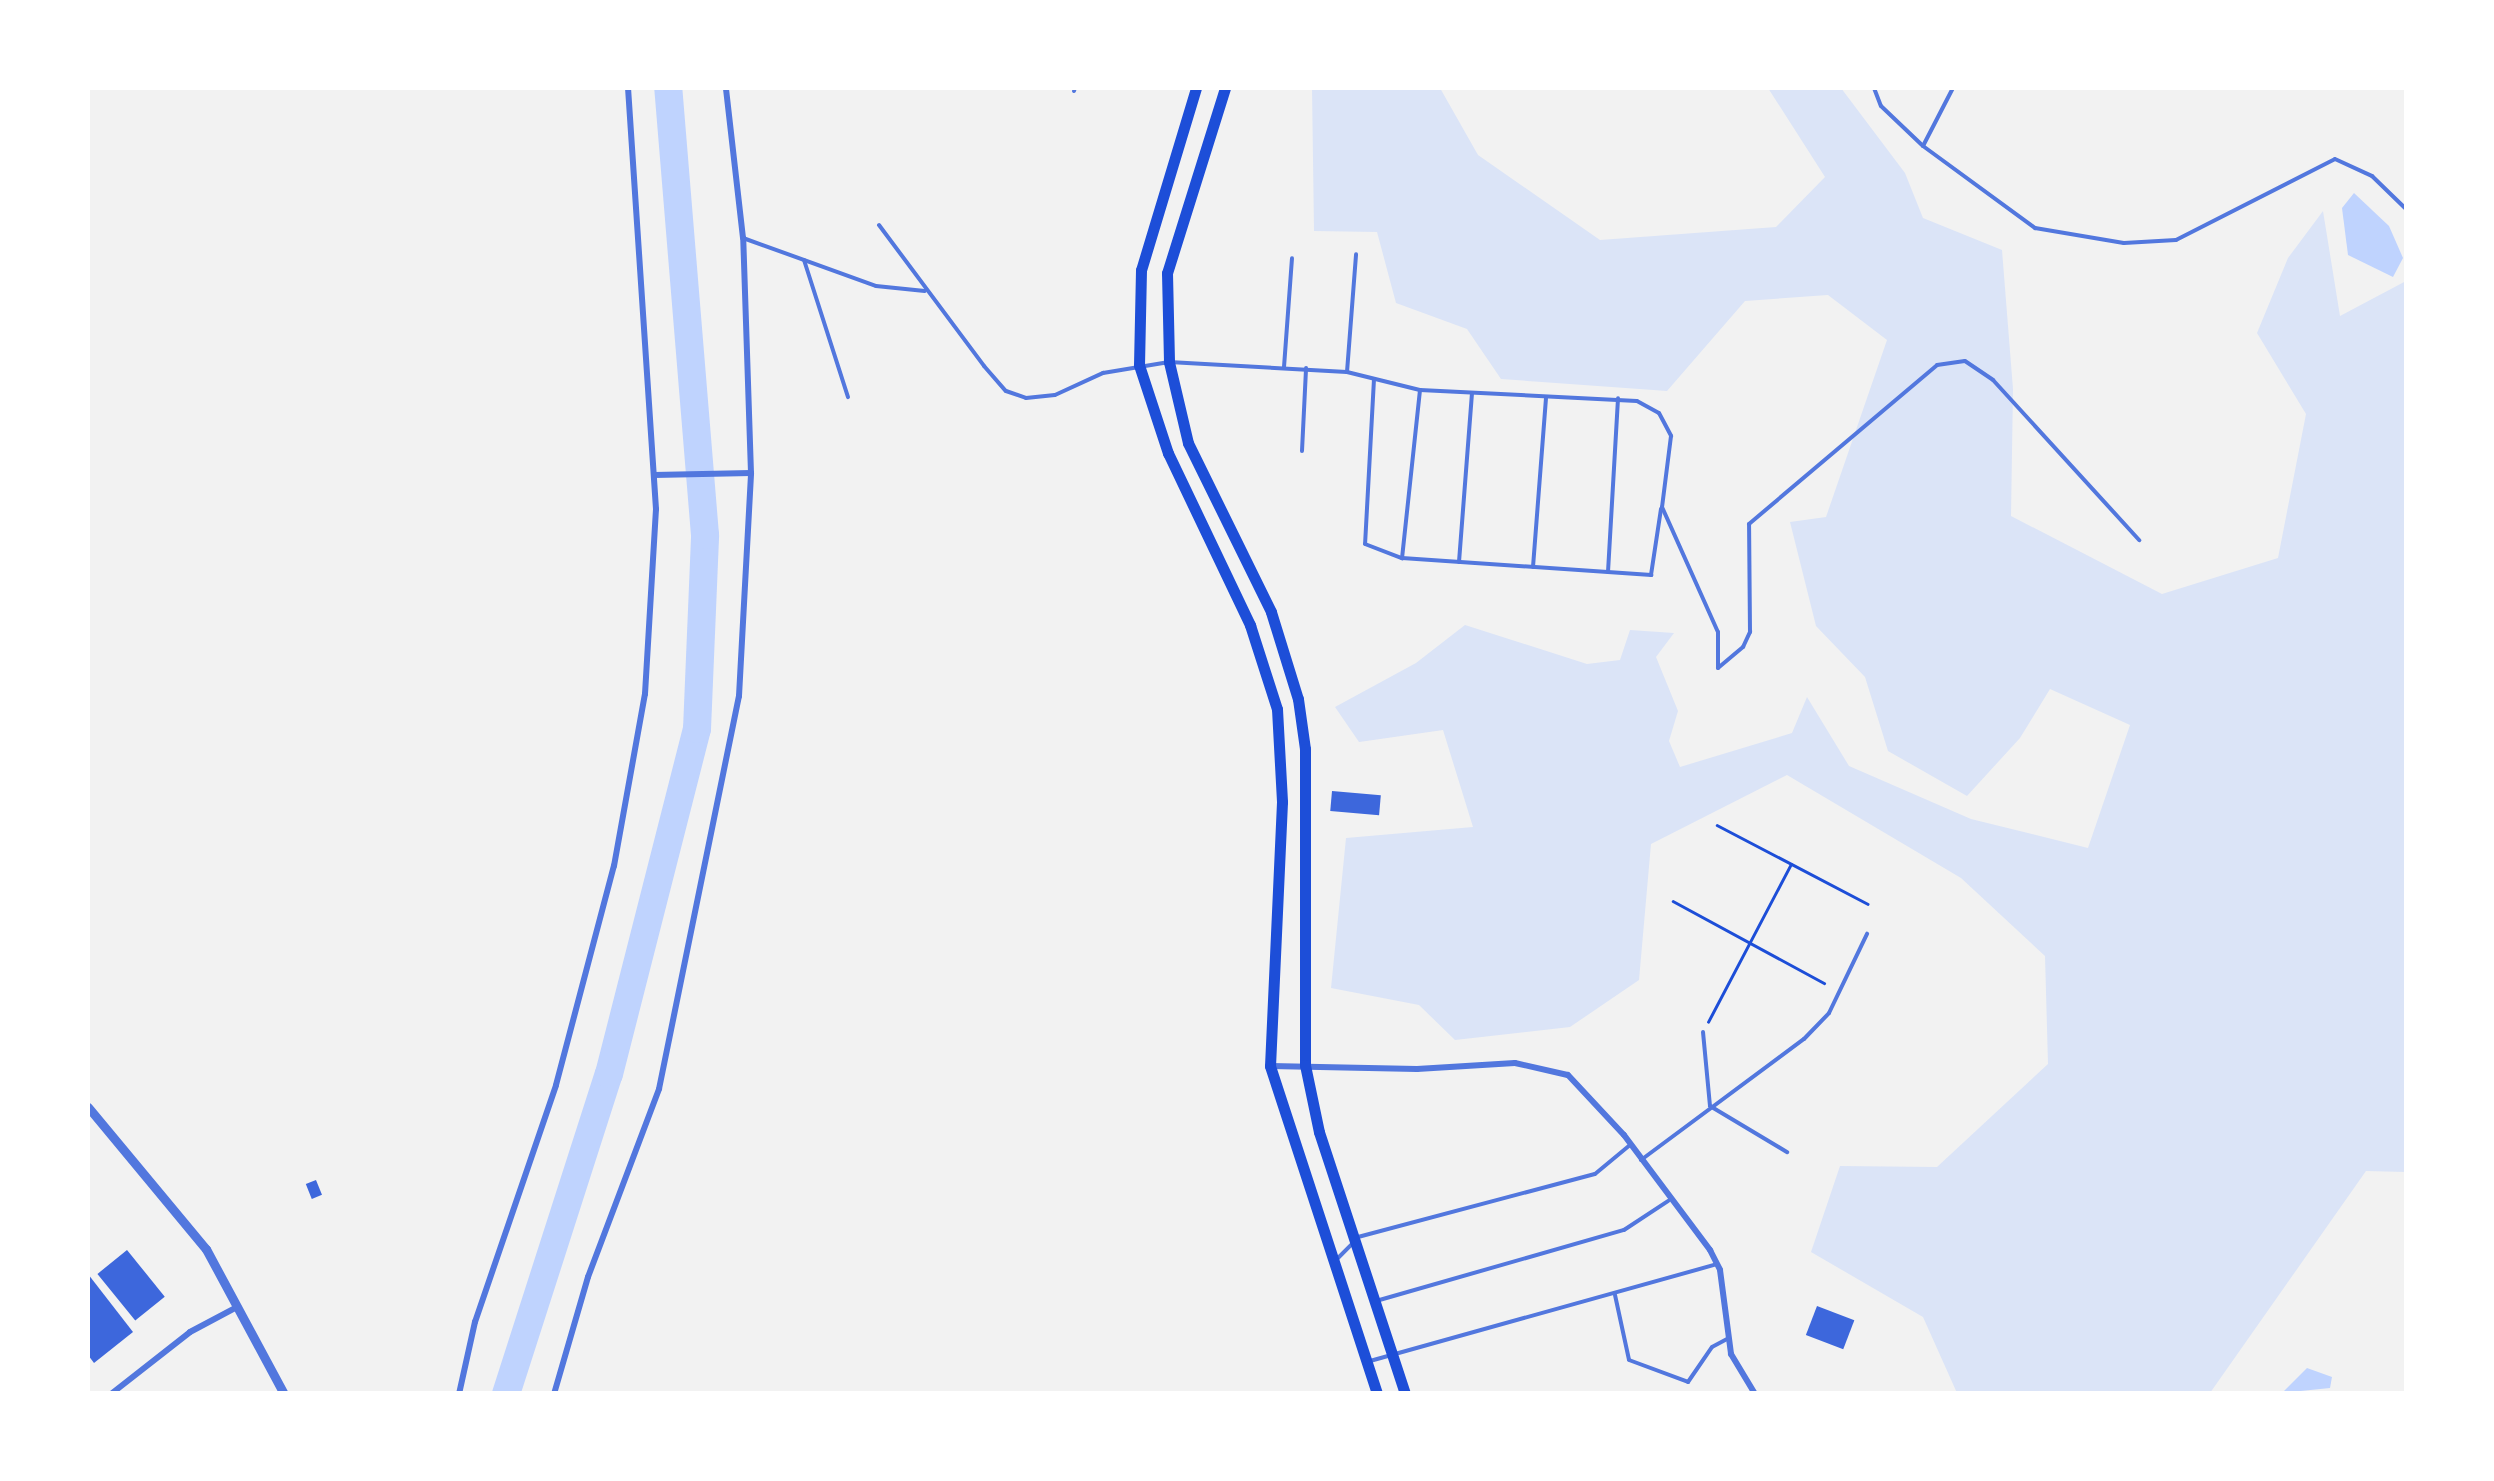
<!DOCTYPE html>
<style>
body{margin:0}
#map{position:relative;width:2494px;height:1481px;overflow:hidden;background:#f2f2f2;font-family:"Open Sans",sans-serif}
div>[style]{position:absolute}
.green>*{inset:0;background:#dbe4f7}
.water>*{inset:0;background:#bfd3fe}
.river>*{height:28px;margin:-14px;padding:0 14px;transform-origin:14px;border-radius:14px;background:#bfd3fe}
.building>*{inset:0;background:#3d67dc;transform-origin:0 0}
.path>*{height:2.5px;margin:-1.25px;padding:0 1.25px;transform-origin:1.25px;border-radius:1.25px;background:#1d4ed8}
.service>*{height:4px;margin:-2px;padding:0 2px;transform-origin:2px;border-radius:2px;background:#5277de}
.minor>*{height:6px;margin:-3px;padding:0 3px;transform-origin:3px;border-radius:3px;background:#5277de}
.tertiary>*{height:9px;margin:-4.5px;padding:0 4.5px;transform-origin:4.5px;border-radius:4.5px;background:#5277de}
.primary>*{height:11px;margin:-5.5px;padding:0 5.5px;transform-origin:5.5px;border-radius:5.5px;background:#1d4ed8}
span{translate:-50% -50%;white-space:nowrap;text-align:center;line-height:1.15;-webkit-text-stroke:10px #fff;paint-order:stroke}
.frame{position:absolute;inset:0;border:90px solid #fff;pointer-events:none}
</style>
<div id="map">
<div class="green">
<i style="clip-path:polygon(1312px 88px,1440px 88px,1478px 155px,1600px 240px,1776px 227px,1825px 177px,1768px 88px,1841px 88px,1905px 173px,1923px 218px,2002px 250px,2013px 389px,2011px 516px,2162px 594px,2278px 558px,2306px 414px,2257px 333px,2288px 258px,2323px 211px,2340px 316px,2406px 281px,2406px 1172px,2366px 1171px,2210px 1393px,1957px 1393px,1923px 1317px,1811px 1252px,1840px 1166px,1937px 1167px,2048px 1064px,2045px 956px,1961px 878px,1787px 775px,1651px 844px,1639px 980px,1570px 1027px,1455px 1040px,1419px 1005px,1331px 988px,1346px 838px,1473px 827px,1443px 730px,1359px 742px,1335px 707px,1416px 663px,1465px 625px,1587px 664px,1620px 660px,1630px 630px,1674px 633px,1656px 657px,1678px 711px,1669px 741px,1680px 767px,1792px 733px,1807px 697px,1849px 766px,1971px 819px,2088px 848px,2130px 725px,2050px 689px,2020px 738px,1967px 796px,1888px 751px,1865px 677px,1816px 626px,1790px 522px,1826px 517px,1887px 340px,1828px 295px,1745px 301px,1667px 391px,1501px 379px,1467px 329px,1396px 303px,1377px 232px,1314px 231px)"></i>
</div>
<div class="water">
<i style="clip-path:polygon(2354px 193px,2389px 226px,2403px 258px,2393px 277px,2348px 255px,2342px 208px)"></i>
<i style="clip-path:polygon(2307px 1368px,2332px 1377px,2330px 1388px,2282px 1393px)"></i>
</div>
<div class="river">
<i style="left:506px;top:1394px;width:336px;rotate:-72.2deg"></i>
<i style="left:609px;top:1074px;width:356px;rotate:-75.7deg"></i>
<i style="left:697px;top:729px;width:194px;rotate:-87.6deg"></i>
<i style="left:705px;top:535px;width:449px;rotate:-94.7deg"></i>
</div>
<div class="building">
<i style="left:1332px;top:791px;width:49px;height:20px;rotate:5deg"></i>
<i style="left:316px;top:1180px;width:16px;height:11px;rotate:68deg"></i>
<i style="left:127px;top:1250px;width:60px;height:38px;rotate:51deg"></i>
<i style="clip-path:polygon(88px 1274px,133px 1332px,94px 1363px,88px 1355px)"></i>
<i style="left:1817px;top:1306px;width:40px;height:31px;rotate:21deg"></i>
</div>
<div class="path">
<i style="left:1717px;top:825px;width:170px;rotate:27.6deg"></i>
<i style="left:1673px;top:901px;width:172px;rotate:28.5deg"></i>
<i style="left:1708px;top:1022px;width:178px;rotate:-62.3deg"></i>
</div>
<div class="service">
<i style="left:1874px;top:88px;width:19px;rotate:69deg"></i>
<i style="left:1881px;top:106px;width:58px;rotate:43.6deg"></i>
<i style="left:1923px;top:146px;width:139px;rotate:36.2deg"></i>
<i style="left:2035px;top:228px;width:90px;rotate:9.6deg"></i>
<i style="left:2124px;top:243px;width:52px;rotate:-3.3deg"></i>
<i style="left:2176px;top:240px;width:178px;rotate:-27deg"></i>
<i style="left:2335px;top:159px;width:41px;rotate:24.7deg"></i>
<i style="left:2372px;top:176px;width:47px;rotate:44.1deg"></i>
<i style="left:1074px;top:91px;width:3px;rotate:-72deg"></i>
<i style="left:1923px;top:146px;width:65px;rotate:-62.7deg"></i>
<i style="left:879px;top:225px;width:176px;rotate:53.3deg"></i>
<i style="left:984px;top:366px;width:33px;rotate:49deg"></i>
<i style="left:1006px;top:391px;width:21px;rotate:19deg"></i>
<i style="left:1026px;top:398px;width:29px;rotate:-6deg"></i>
<i style="left:1055px;top:395px;width:53px;rotate:-24.6deg"></i>
<i style="left:1103px;top:373px;width:67px;rotate:-9.5deg"></i>
<i style="left:1169px;top:362px;width:178px;rotate:3.2deg"></i>
<i style="left:1347px;top:372px;width:75px;rotate:13.9deg"></i>
<i style="left:1420px;top:390px;width:217px;rotate:2.9deg"></i>
<i style="left:1637px;top:401px;width:25px;rotate:29deg"></i>
<i style="left:1659px;top:413px;width:26px;rotate:62deg"></i>
<i style="left:1671px;top:436px;width:72px;rotate:97.2deg"></i>
<i style="left:1662px;top:507px;width:137px;rotate:65.9deg"></i>
<i style="left:1718px;top:632px;width:36px;rotate:90deg"></i>
<i style="left:1718px;top:668px;width:33px;rotate:-40deg"></i>
<i style="left:1743px;top:647px;width:17px;rotate:-65deg"></i>
<i style="left:1750px;top:632px;width:108px;rotate:-90.5deg"></i>
<i style="left:1749px;top:524px;width:246px;rotate:-40.2deg"></i>
<i style="left:1937px;top:365px;width:28px;rotate:-8deg"></i>
<i style="left:1965px;top:361px;width:34px;rotate:34deg"></i>
<i style="left:1993px;top:380px;width:217px;rotate:47.6deg"></i>
<i style="left:743px;top:238px;width:141px;rotate:19.8deg"></i>
<i style="left:876px;top:286px;width:49px;rotate:5.8deg"></i>
<i style="left:804px;top:260px;width:144px;rotate:72.2deg"></i>
<i style="left:1284px;top:367px;width:109px;rotate:-85.8deg"></i>
<i style="left:1347px;top:372px;width:118px;rotate:-85.6deg"></i>
<i style="left:1374px;top:379px;width:165px;rotate:93.1deg"></i>
<i style="left:1365px;top:544px;width:40px;rotate:21deg"></i>
<i style="left:1420px;top:390px;width:169px;rotate:96.1deg"></i>
<i style="left:1402px;top:558px;width:250px;rotate:3.9deg"></i>
<i style="left:1651px;top:575px;width:67px;rotate:-81.4deg"></i>
<i style="left:1302px;top:451px;width:83px;rotate:-87.2deg"></i>
<i style="left:1459px;top:562px;width:169px;rotate:-85.6deg"></i>
<i style="left:1533px;top:567px;width:169px;rotate:-85.6deg"></i>
<i style="left:1608px;top:572px;width:174px;rotate:-86.7deg"></i>
<i style="left:1703px;top:1032px;width:74px;rotate:84.6deg"></i>
<i style="left:1710px;top:1106px;width:90px;rotate:30.9deg"></i>
<i style="left:1641px;top:1160px;width:203px;rotate:-36.6deg"></i>
<i style="left:1804px;top:1039px;width:36px;rotate:-46deg"></i>
<i style="left:1829px;top:1013px;width:88px;rotate:-64.3deg"></i>
<i style="left:1358px;top:1237px;width:245px;rotate:-14.9deg"></i>
<i style="left:1595px;top:1174px;width:45px;rotate:-39.6deg"></i>
<i style="left:1337px;top:1259px;width:21px;rotate:-45deg"></i>
<i style="left:1615px;top:1295px;width:66px;rotate:77.8deg"></i>
<i style="left:1629px;top:1360px;width:63px;rotate:20.4deg"></i>
<i style="left:1688px;top:1382px;width:42px;rotate:-55.6deg"></i>
<i style="left:1712px;top:1347px;width:17px;rotate:-28deg"></i>
<i style="left:1376px;top:1301px;width:258px;rotate:-16deg"></i>
<i style="left:1624px;top:1230px;width:53px;rotate:-33.4deg"></i>
<i style="left:1370px;top:1361px;width:360px;rotate:-15.6deg"></i>
</div>
<div class="minor">
<i style="left:654px;top:475px;width:97px;rotate:-1.2deg"></i>
<i style="left:1271px;top:1066px;width:146px;rotate:1.2deg"></i>
<i style="left:1417px;top:1069px;width:98px;rotate:-3.5deg"></i>
<i style="left:1515px;top:1063px;width:54px;rotate:12.8deg"></i>
<i style="left:1568px;top:1075px;width:82px;rotate:47deg"></i>
<i style="left:1624px;top:1135px;width:144px;rotate:53.2deg"></i>
<i style="left:1710px;top:1250px;width:22px;rotate:63deg"></i>
<i style="left:1720px;top:1270px;width:85px;rotate:82.5deg"></i>
<i style="left:1731px;top:1354px;width:47px;rotate:59deg"></i>
<i style="left:111px;top:1394px;width:100px;rotate:-38.1deg"></i>
<i style="left:190px;top:1332px;width:53px;rotate:-28deg"></i>
<i style="left:459px;top:1394px;width:74px;rotate:-77.5deg"></i>
<i style="left:475px;top:1322px;width:250px;rotate:-71.1deg"></i>
<i style="left:556px;top:1085px;width:227px;rotate:-75.2deg"></i>
<i style="left:614px;top:866px;width:175px;rotate:-79.8deg"></i>
<i style="left:645px;top:694px;width:185px;rotate:-86.6deg"></i>
<i style="left:656px;top:509px;width:422px;rotate:-93.8deg"></i>
<i style="left:554px;top:1394px;width:122px;rotate:-73.8deg"></i>
<i style="left:588px;top:1277px;width:201px;rotate:-69.3deg"></i>
<i style="left:659px;top:1089px;width:401px;rotate:-78.5deg"></i>
<i style="left:739px;top:696px;width:223px;rotate:-86.9deg"></i>
<i style="left:751px;top:473px;width:235px;rotate:-91.9deg"></i>
<i style="left:743px;top:238px;width:151px;rotate:-96.5deg"></i>
</div>
<div class="tertiary">
<i style="left:88px;top:1107px;width:185px;rotate:50.3deg"></i>
<i style="left:206px;top:1249px;width:165px;rotate:61.7deg"></i>
</div>
<div class="primary">
<i style="left:1196px;top:88px;width:190px;rotate:106.8deg"></i>
<i style="left:1141px;top:270px;width:95px;rotate:91.2deg"></i>
<i style="left:1139px;top:365px;width:93px;rotate:71.8deg"></i>
<i style="left:1168px;top:453px;width:191px;rotate:64.5deg"></i>
<i style="left:1250px;top:625px;width:88px;rotate:72.2deg"></i>
<i style="left:1277px;top:709px;width:93px;rotate:86.9deg"></i>
<i style="left:1282px;top:802px;width:264px;rotate:92.6deg"></i>
<i style="left:1270px;top:1066px;width:345px;rotate:71.9deg"></i>
<i style="left:1225px;top:88px;width:194px;rotate:107.4deg"></i>
<i style="left:1167px;top:273px;width:89px;rotate:88.7deg"></i>
<i style="left:1169px;top:362px;width:83px;rotate:76.8deg"></i>
<i style="left:1188px;top:443px;width:188px;rotate:63.8deg"></i>
<i style="left:1271px;top:612px;width:91px;rotate:72.8deg"></i>
<i style="left:1298px;top:699px;width:50px;rotate:82deg"></i>
<i style="left:1305px;top:749px;width:316px;rotate:90deg"></i>
<i style="left:1305px;top:1065px;width:68px;rotate:78.2deg"></i>
<i style="left:1319px;top:1132px;width:276px;rotate:71.8deg"></i>
</div>
<div class="frame"></div>
</div>
